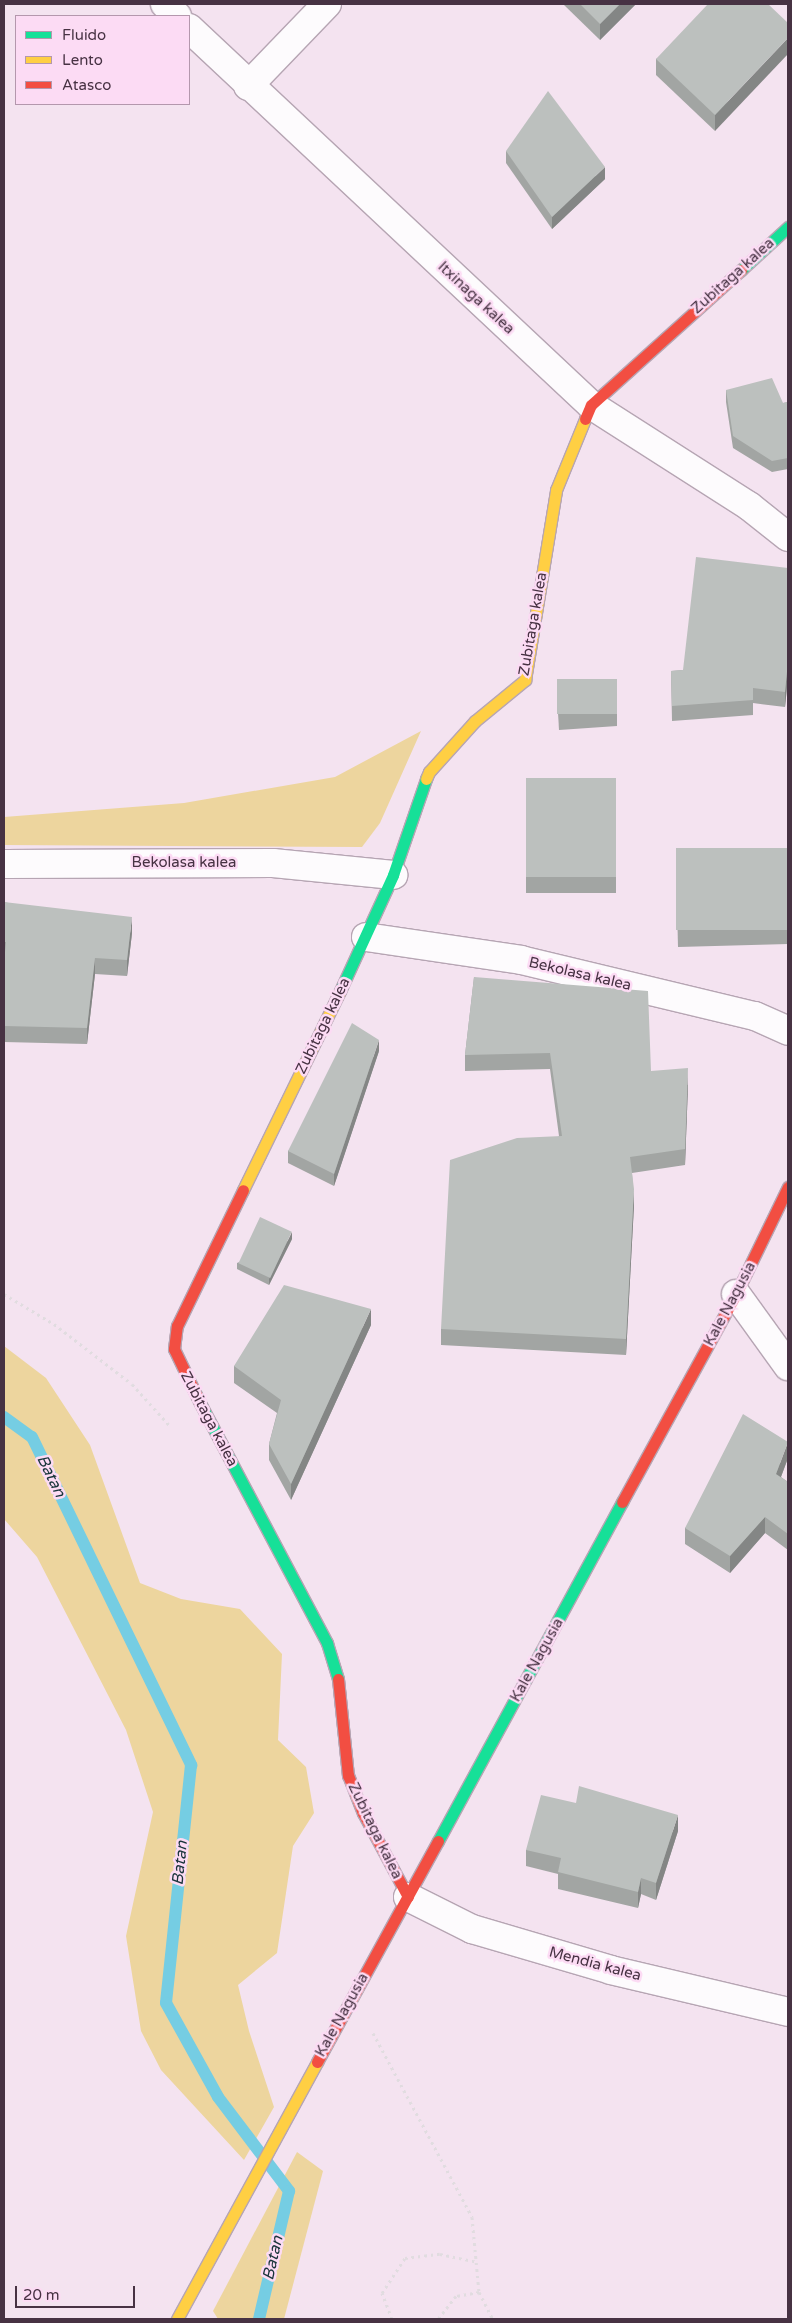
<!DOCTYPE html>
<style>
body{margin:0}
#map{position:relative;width:792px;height:2323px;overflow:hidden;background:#f4e3f0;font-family:"Varela Round",sans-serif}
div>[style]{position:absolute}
.green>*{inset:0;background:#edd59e}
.stream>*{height:12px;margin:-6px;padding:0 6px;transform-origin:6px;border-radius:6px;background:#75cde3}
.path>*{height:3px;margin-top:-1.5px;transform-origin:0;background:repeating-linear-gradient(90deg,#e1dce0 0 2.5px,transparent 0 6.5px)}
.roads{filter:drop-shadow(1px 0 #b6a5b3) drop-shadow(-1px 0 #b6a5b3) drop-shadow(0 1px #b6a5b3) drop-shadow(0 -1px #b6a5b3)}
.street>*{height:28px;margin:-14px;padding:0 14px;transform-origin:14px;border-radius:14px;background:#fdfbfd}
.fast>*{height:11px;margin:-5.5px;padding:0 5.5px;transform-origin:5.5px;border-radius:5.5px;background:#16e098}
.slow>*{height:11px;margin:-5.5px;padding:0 5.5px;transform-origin:5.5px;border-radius:5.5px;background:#ffcf43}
.jam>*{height:11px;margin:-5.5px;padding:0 5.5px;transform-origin:5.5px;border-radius:5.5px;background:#f24e42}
.wall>*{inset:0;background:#a2a5a3;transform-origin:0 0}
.shaded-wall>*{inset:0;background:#848685}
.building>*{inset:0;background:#bcc0be;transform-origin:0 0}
span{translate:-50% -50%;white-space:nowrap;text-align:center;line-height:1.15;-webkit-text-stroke:5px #fcdbf4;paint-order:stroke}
.street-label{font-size:15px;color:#473243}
.water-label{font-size:16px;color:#19353b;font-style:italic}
.frame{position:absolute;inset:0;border:5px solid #473243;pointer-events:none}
.legend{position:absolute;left:15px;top:15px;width:175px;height:90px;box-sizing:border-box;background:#fcdbf4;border:1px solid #b497ad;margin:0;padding:6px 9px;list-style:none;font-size:15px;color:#473243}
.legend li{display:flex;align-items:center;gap:10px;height:25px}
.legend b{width:25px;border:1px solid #b497ad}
.scale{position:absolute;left:15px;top:2286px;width:120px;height:22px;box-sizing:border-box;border:2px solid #473243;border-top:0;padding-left:6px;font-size:15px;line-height:18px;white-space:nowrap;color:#473243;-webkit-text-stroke:4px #fcdbf4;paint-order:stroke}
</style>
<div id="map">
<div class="green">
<i style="clip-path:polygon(421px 731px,380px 823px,362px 847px,4px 845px,4px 817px,184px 803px,335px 777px)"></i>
<i style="clip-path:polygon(4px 1346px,46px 1378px,90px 1445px,140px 1583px,181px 1599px,240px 1609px,282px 1654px,278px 1740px,306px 1767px,314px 1813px,293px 1846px,277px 1953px,238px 1985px,249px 2031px,274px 2107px,244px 2160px,161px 2070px,141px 2031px,126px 1936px,153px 1812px,126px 1730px,37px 1557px,4px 1519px)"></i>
<i style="clip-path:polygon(297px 2152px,323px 2171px,284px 2319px,218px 2319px,213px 2311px)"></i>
</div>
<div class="stream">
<i style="left:4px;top:1417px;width:34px;rotate:36deg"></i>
<i style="left:32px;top:1437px;width:365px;rotate:64.1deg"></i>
<i style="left:191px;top:1765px;width:239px;rotate:96deg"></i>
<i style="left:166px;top:2003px;width:107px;rotate:61deg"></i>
<i style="left:218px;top:2097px;width:118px;rotate:52.9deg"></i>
<i style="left:289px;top:2191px;width:131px;rotate:103.2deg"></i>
</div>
<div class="path">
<i style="left:4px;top:1294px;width:58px;rotate:31deg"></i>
<i style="left:54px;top:1324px;width:98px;rotate:37.6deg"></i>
<i style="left:132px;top:1384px;width:55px;rotate:47.9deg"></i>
<i style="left:373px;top:2033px;width:209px;rotate:61.7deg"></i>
<i style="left:472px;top:2217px;width:75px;rotate:84.7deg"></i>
<i style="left:479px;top:2292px;width:23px;rotate:170deg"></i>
<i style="left:456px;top:2296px;width:29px;rotate:128deg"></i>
<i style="left:479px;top:2292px;width:30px;rotate:63deg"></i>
<i style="left:392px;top:2319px;width:28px;rotate:-111deg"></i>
<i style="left:382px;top:2293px;width:42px;rotate:-56.7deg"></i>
<i style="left:405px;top:2258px;width:35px;rotate:-7deg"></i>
<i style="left:440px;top:2254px;width:38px;rotate:12deg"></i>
</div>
<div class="roads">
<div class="street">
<i style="left:165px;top:4px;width:17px;rotate:45deg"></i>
<i style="left:189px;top:28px;width:551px;rotate:43.16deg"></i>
<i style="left:591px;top:405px;width:188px;rotate:32.6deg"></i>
<i style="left:749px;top:506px;width:50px;rotate:38.5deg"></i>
<i style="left:248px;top:86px;width:114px;rotate:-46.1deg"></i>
<i style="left:4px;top:864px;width:269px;rotate:-0.2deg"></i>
<i style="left:273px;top:863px;width:121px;rotate:5.7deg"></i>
<i style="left:366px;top:937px;width:157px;rotate:8.4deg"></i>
<i style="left:521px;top:960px;width:241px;rotate:13.5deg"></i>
<i style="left:755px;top:1016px;width:36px;rotate:24deg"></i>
<i style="left:736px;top:1294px;width:89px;rotate:54.2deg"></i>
<i style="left:408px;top:1897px;width:72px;rotate:26.6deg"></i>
<i style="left:472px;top:1929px;width:145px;rotate:16.4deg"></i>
<i style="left:611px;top:1970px;width:182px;rotate:13.3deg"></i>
</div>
<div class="fast">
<i style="left:741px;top:270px;width:64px;rotate:-42.5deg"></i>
<i style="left:340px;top:991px;width:128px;rotate:-65.4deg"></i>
<i style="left:393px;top:875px;width:102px;rotate:-71deg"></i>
<i style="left:200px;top:1403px;width:272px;rotate:62.1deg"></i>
<i style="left:327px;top:1643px;width:38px;rotate:73deg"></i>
<i style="left:438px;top:1841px;width:386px;rotate:-61.5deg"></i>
</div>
<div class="slow">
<i style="left:426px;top:779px;width:8px;rotate:-67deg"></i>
<i style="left:429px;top:772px;width:69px;rotate:-48deg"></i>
<i style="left:475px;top:721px;width:65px;rotate:-39.4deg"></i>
<i style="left:525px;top:680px;width:193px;rotate:-80.7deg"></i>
<i style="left:556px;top:490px;width:77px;rotate:-67.8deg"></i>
<i style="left:243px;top:1190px;width:221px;rotate:-64deg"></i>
<i style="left:177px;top:2319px;width:293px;rotate:-61.4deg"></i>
</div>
<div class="jam">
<i style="left:585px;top:419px;width:15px;rotate:-67deg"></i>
<i style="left:591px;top:405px;width:202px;rotate:-42deg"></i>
<i style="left:200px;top:1403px;width:60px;rotate:-115.7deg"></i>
<i style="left:174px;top:1349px;width:23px;rotate:-83deg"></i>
<i style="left:177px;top:1326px;width:151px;rotate:-64.1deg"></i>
<i style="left:622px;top:1502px;width:237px;rotate:-61.3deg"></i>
<i style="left:736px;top:1294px;width:119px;rotate:-64.1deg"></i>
<i style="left:338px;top:1679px;width:97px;rotate:84.1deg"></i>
<i style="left:348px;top:1775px;width:41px;rotate:68.5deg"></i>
<i style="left:363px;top:1813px;width:95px;rotate:61.8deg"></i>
<i style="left:317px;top:2062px;width:252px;rotate:-61.3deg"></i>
</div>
</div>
<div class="wall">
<i style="clip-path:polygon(563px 4px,636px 4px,600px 40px)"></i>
<i style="clip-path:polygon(768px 4px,715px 131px,656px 75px,656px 59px)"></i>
<i style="clip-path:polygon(506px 151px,605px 179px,552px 229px,506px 163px)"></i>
<i style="clip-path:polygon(726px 390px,783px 403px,788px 402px,788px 469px,772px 472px,733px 448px,726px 402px)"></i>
<i style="clip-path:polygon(788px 568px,788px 677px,785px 707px,753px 703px,753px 715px,672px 721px,671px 671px,683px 670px)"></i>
<i style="clip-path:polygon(617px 679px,617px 726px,559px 730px,557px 695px,557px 684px)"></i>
<i style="left:526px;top:778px;width:90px;height:115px"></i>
<i style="clip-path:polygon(788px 848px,788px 944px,678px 947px,676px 865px)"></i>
<i style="clip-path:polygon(4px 902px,132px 933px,127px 976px,95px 974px,87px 1044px,4px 1042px)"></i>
<i style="clip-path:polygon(474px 977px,651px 1071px,688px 1085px,685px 1165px,632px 1173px,634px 1205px,626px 1355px,441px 1345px,441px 1329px,559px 1136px,550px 1069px,465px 1071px,465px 1055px)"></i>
<i style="clip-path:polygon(379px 1051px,334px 1186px,288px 1163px,288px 1151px)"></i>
<i style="clip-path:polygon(292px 1239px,269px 1285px,237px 1269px,237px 1263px)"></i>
<i style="clip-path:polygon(371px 1325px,291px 1500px,269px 1460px,269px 1444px,277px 1413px,234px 1383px,234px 1366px)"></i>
<i style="clip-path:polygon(788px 1458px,781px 1477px,788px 1482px,788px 1550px,765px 1533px,730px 1573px,685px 1544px,685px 1528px)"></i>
<i style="clip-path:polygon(788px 1721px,788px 1740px,787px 1739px,787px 1723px)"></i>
<i style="clip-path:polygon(678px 1831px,656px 1900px,641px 1894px,638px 1908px,558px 1889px,558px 1874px,526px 1866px,526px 1850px)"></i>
</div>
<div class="shaded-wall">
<i style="clip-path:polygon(620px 4px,636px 4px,600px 40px,600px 24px)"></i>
<i style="clip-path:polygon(788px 38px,788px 54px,715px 131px,715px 115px)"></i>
<i style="clip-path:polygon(605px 167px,605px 179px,552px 229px,552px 217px)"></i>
<i style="clip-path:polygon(788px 661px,788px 677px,785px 707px,785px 692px)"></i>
<i style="clip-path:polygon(132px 917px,132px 933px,127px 976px,127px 960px)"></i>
<i style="clip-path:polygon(95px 958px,95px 974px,87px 1044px,87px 1028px)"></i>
<i style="clip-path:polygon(379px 1040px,379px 1051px,334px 1186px,334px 1174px)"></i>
<i style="clip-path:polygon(688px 1068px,688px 1085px,685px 1165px,685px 1149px)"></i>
<i style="clip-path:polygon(634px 1189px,634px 1205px,626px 1355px,626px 1339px)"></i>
<i style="clip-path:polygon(292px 1232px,292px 1239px,269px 1285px,269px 1279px)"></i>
<i style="clip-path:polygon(371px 1309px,371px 1325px,291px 1500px,291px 1484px)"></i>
<i style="clip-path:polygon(788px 1442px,788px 1458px,776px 1490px,776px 1474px)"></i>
<i style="clip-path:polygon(765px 1517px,765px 1533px,730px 1573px,730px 1556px)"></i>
<i style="clip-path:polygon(678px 1815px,678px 1831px,656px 1900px,656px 1883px)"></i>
<i style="clip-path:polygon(641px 1878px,641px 1894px,638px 1908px,638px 1892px)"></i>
</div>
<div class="building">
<i style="clip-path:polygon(580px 4px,620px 4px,600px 24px)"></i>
<i style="clip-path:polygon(708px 4px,768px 4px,788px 23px,788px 38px,715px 115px,656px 59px)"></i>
<i style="clip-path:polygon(548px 91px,605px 167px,552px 217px,506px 151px)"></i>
<i style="clip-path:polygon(772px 378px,783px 403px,788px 402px,788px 458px,772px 461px,733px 436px,726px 390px)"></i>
<i style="clip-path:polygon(696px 557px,788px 568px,788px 661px,785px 692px,753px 688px,753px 700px,672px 706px,671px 671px,683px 670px)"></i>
<i style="left:617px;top:679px;width:35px;height:60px;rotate:90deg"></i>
<i style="left:526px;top:778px;width:90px;height:99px"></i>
<i style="left:788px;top:848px;width:82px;height:112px;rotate:90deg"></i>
<i style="clip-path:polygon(4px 902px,132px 917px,127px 960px,95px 958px,87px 1028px,4px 1026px,4px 962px,6px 942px,4px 942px)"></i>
<i style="clip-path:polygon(474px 977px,648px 991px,651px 1071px,688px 1068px,685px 1149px,630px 1157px,634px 1189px,626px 1339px,441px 1329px,450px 1160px,517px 1138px,562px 1136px,550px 1053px,465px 1055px)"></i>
<i style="clip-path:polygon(352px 1023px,379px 1040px,334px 1174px,288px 1151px)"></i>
<i style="left:260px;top:1217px;width:35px;height:51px;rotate:25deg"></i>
<i style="clip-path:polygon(284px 1285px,371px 1309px,291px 1484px,269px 1444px,281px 1400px,234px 1366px)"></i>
<i style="clip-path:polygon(743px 1414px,788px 1442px,776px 1474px,788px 1482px,788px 1534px,765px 1517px,730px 1556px,685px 1528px)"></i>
<i style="clip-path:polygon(579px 1786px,678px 1815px,656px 1883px,641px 1878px,638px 1892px,558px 1872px,561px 1858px,526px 1850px,541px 1795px,576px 1803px)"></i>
</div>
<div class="street-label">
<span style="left:733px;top:276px;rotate:-42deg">Zubitaga kalea</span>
<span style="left:476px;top:298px;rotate:43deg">Itxinaga kalea</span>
<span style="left:533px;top:624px;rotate:-80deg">Zubitaga kalea</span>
<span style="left:184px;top:863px">Bekolasa kalea</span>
<span style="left:580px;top:974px;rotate:13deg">Bekolasa kalea</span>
<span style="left:323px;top:1026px;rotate:-64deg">Zubitaga kalea</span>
<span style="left:730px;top:1304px;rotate:-62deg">Kale Nagusia</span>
<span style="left:209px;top:1419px;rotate:62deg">Zubitaga kalea</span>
<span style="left:537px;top:1660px;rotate:-61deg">Kale Nagusia</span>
<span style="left:375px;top:1831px;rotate:64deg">Zubitaga kalea</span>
<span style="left:595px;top:1964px;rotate:15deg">Mendia kalea</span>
<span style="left:342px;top:2015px;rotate:-61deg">Kale Nagusia</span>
</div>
<div class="water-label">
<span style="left:51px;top:1476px;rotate:64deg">Batan</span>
<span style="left:180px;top:1863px;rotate:-84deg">Batan</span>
<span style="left:273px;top:2258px;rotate:-77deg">Batan</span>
</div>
<div class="frame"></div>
<ul class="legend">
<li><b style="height:6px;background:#16e098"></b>Fluido</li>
<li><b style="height:6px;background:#ffcf43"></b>Lento</li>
<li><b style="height:6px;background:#f24e42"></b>Atasco</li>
</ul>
<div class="scale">20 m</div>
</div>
